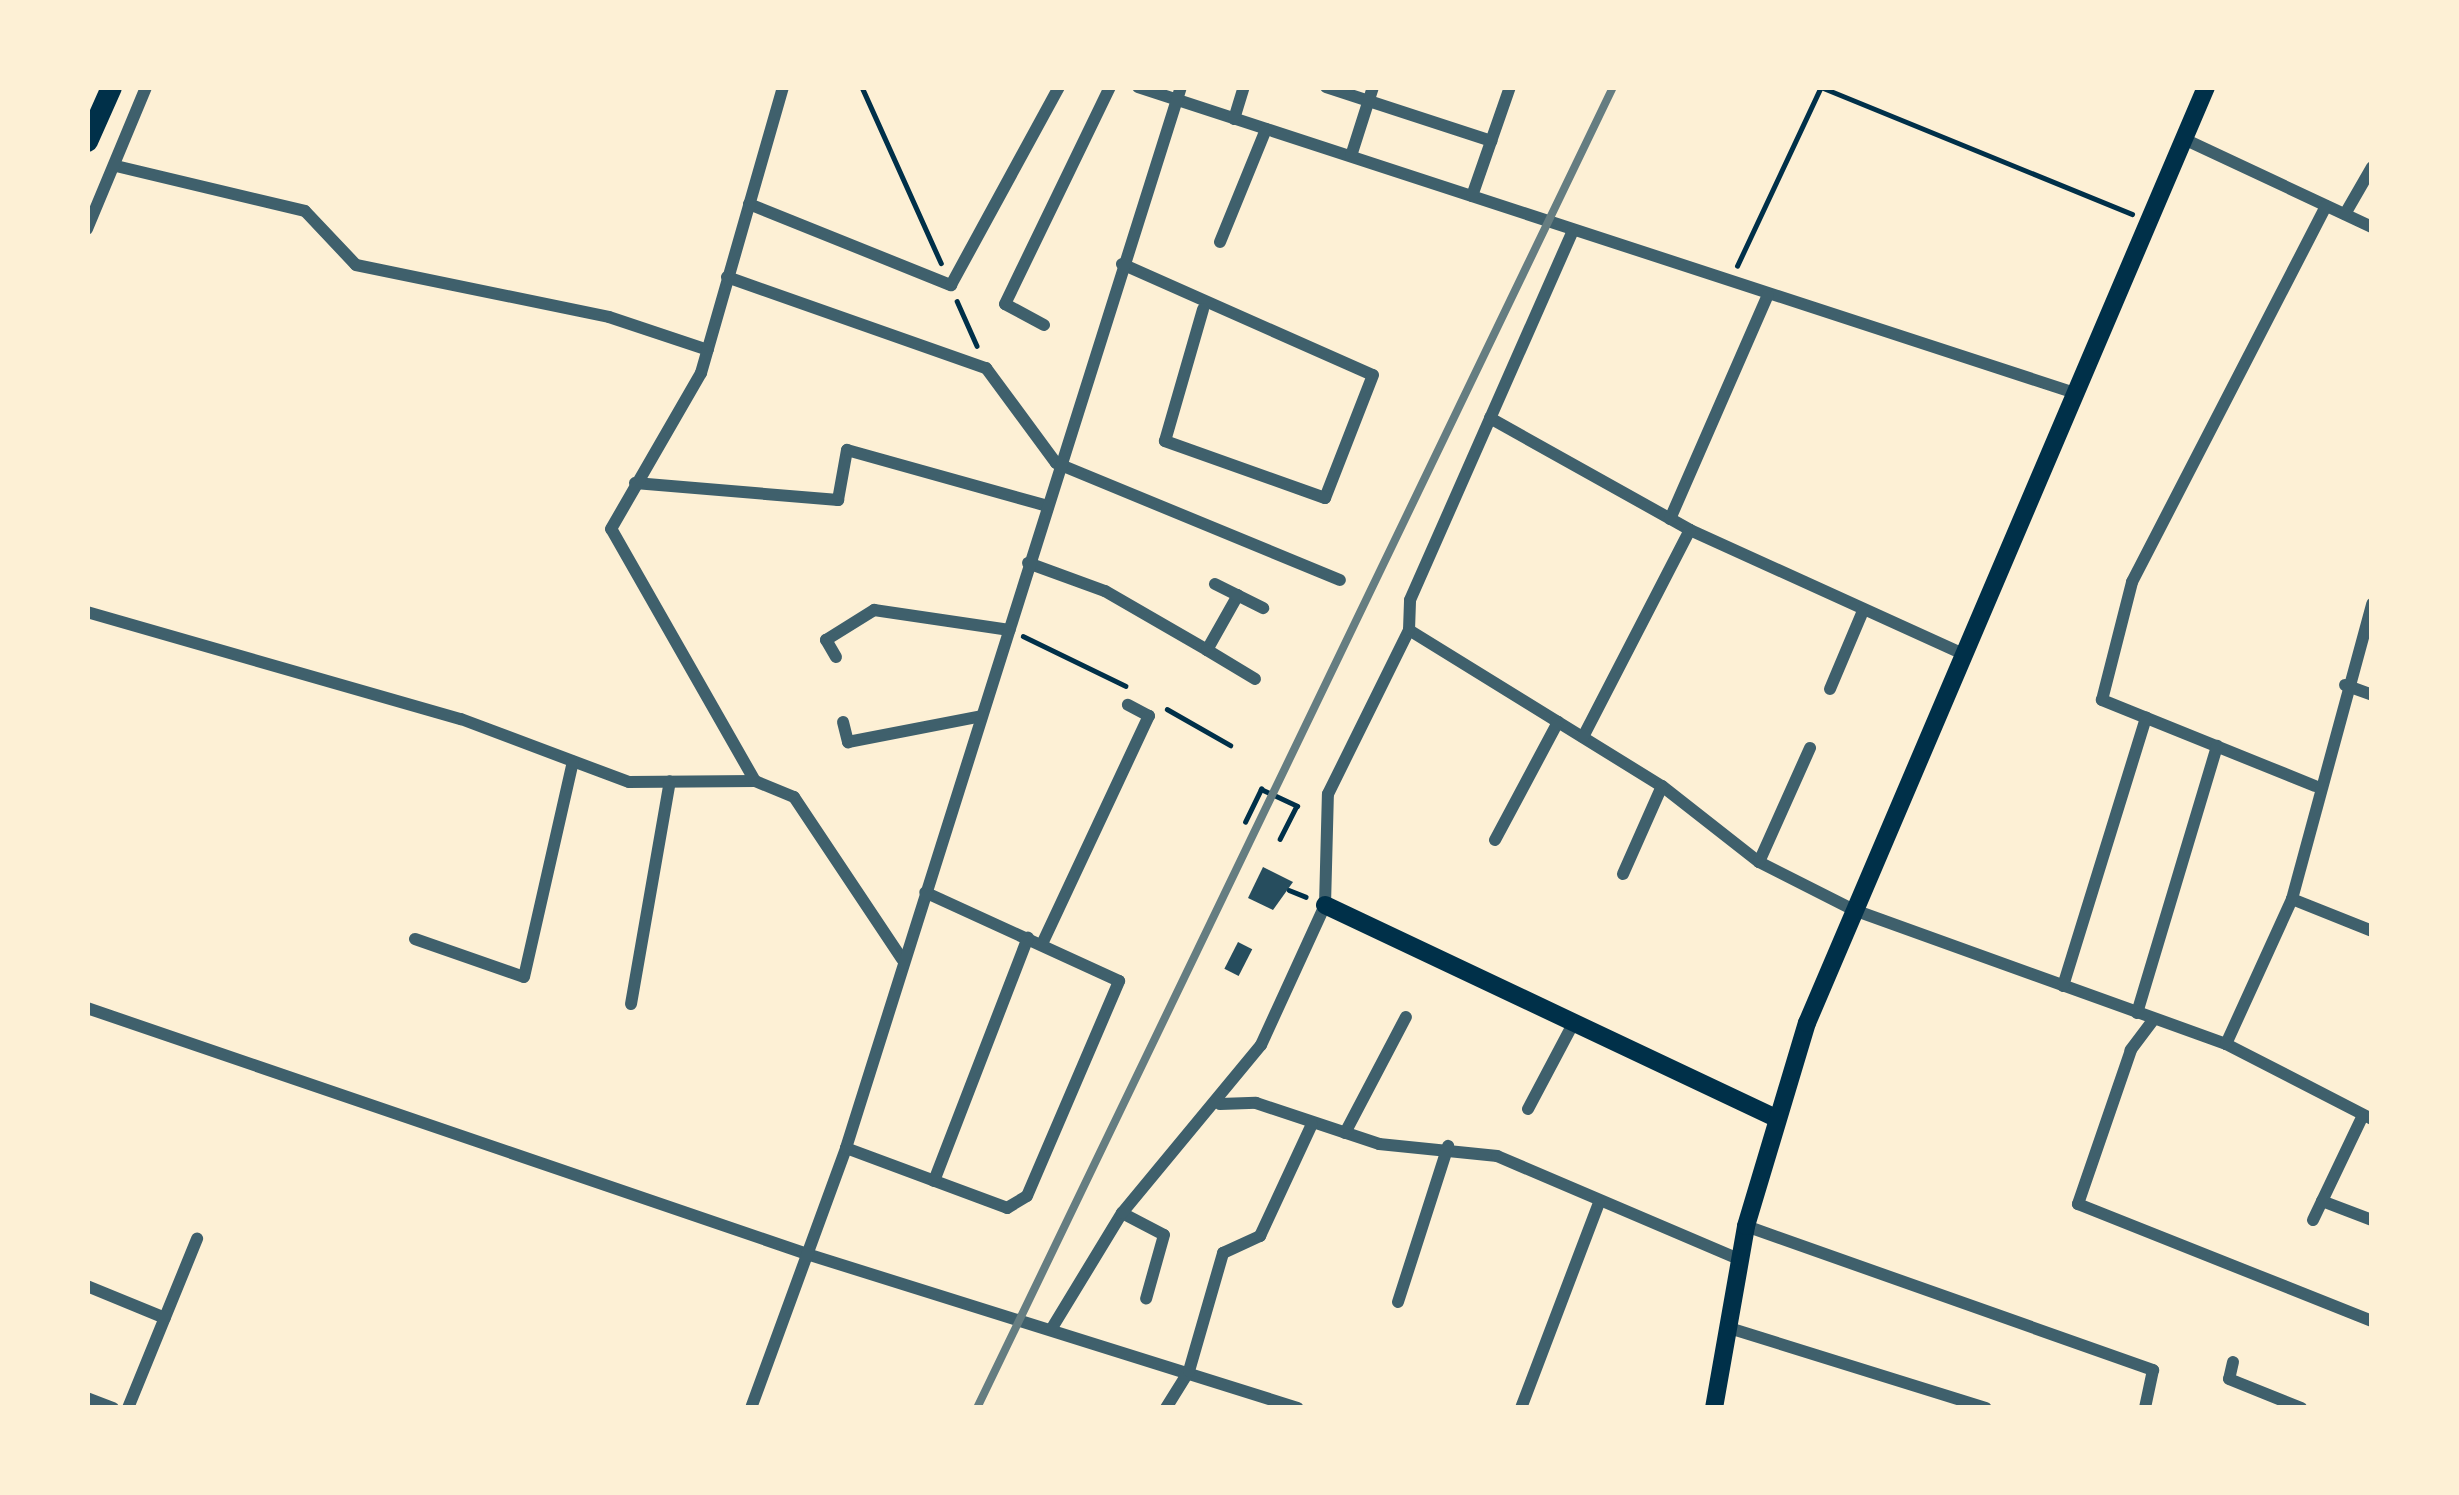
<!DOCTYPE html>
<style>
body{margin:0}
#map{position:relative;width:2459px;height:1495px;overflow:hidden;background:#fdf0d5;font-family:Commissioner,sans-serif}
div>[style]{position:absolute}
.building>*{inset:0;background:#264d5e;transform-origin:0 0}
.path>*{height:4.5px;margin:-2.25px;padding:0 2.25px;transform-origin:2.25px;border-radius:2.25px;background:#003049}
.minor>*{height:12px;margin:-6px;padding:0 6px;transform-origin:6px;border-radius:6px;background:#3f606c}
.secondary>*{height:18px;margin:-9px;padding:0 9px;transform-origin:9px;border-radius:9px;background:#003049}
.trunk>*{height:21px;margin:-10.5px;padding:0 10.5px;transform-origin:10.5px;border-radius:10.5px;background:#003049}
.rail>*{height:8px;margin:-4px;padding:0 4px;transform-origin:4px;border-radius:4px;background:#657d81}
span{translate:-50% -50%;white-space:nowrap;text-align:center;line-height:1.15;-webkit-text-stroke:9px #fdf0d5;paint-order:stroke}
.frame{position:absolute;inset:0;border:90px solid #fdf0d5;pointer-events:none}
</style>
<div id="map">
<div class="building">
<i style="clip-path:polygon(1263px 867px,1293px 882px,1273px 910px,1248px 898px)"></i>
<i style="left:1238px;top:942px;width:16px;height:30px;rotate:27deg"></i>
</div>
<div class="path">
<i style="left:862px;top:87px;width:193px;rotate:65.8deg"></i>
<i style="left:1821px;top:87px;width:336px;rotate:22.2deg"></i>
<i style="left:1737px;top:266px;width:198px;rotate:-64.9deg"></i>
<i style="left:957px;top:301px;width:49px;rotate:66deg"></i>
<i style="left:1023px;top:636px;width:114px;rotate:25.9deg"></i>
<i style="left:1167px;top:709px;width:73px;rotate:29.7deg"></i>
<i style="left:1245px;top:822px;width:37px;rotate:-64deg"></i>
<i style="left:1261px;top:789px;width:40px;rotate:25deg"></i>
<i style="left:1297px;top:806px;width:37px;rotate:117deg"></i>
<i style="left:1289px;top:890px;width:18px;rotate:22deg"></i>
</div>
<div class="minor">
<i style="left:1138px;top:87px;width:986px;rotate:18.09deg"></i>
<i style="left:1326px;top:87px;width:174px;rotate:18.1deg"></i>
<i style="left:1234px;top:119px;width:34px;rotate:-73deg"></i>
<i style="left:2184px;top:139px;width:208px;rotate:25.1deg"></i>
<i style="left:1351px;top:156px;width:72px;rotate:-72.3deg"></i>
<i style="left:116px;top:166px;width:194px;rotate:13.4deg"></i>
<i style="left:305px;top:211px;width:74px;rotate:46.6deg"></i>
<i style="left:356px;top:265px;width:258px;rotate:11.6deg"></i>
<i style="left:609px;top:317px;width:104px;rotate:18.4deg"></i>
<i style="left:1472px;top:196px;width:115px;rotate:-70.8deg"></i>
<i style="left:749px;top:204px;width:218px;rotate:21.9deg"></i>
<i style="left:951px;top:285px;width:226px;rotate:-61.4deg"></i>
<i style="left:2345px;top:214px;width:54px;rotate:-60.1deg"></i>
<i style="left:87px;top:229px;width:154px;rotate:-67.4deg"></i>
<i style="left:1220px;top:242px;width:122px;rotate:-67.8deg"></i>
<i style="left:1122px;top:264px;width:274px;rotate:23.9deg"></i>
<i style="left:1373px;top:375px;width:132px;rotate:111.3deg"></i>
<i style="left:1325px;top:498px;width:170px;rotate:-160.4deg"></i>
<i style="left:1165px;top:441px;width:137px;rotate:-73.9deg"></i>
<i style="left:727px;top:277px;width:275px;rotate:19.4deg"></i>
<i style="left:986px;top:368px;width:118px;rotate:53.6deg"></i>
<i style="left:1056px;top:463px;width:307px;rotate:22.4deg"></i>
<i style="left:1044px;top:325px;width:44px;rotate:-151.7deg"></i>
<i style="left:1005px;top:304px;width:241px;rotate:-64.2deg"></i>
<i style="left:1490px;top:418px;width:229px;rotate:29.2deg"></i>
<i style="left:1690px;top:530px;width:300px;rotate:24.4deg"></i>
<i style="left:635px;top:483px;width:204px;rotate:4.8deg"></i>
<i style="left:838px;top:500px;width:51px;rotate:-79.8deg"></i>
<i style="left:847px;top:450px;width:205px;rotate:15.6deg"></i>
<i style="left:1670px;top:519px;width:244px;rotate:-66.4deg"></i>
<i style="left:1028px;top:563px;width:82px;rotate:20deg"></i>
<i style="left:1105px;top:591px;width:118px;rotate:30deg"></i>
<i style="left:1207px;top:650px;width:63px;rotate:-60.6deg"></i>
<i style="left:1215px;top:584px;width:54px;rotate:26.6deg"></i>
<i style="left:87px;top:612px;width:389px;rotate:16deg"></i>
<i style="left:461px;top:719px;width:179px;rotate:20.6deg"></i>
<i style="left:629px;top:782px;width:126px;rotate:-0.5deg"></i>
<i style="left:755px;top:781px;width:42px;rotate:22.3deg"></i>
<i style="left:794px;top:797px;width:195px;rotate:56.3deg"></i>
<i style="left:1409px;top:630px;width:297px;rotate:31.7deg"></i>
<i style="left:1662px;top:786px;width:123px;rotate:38.1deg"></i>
<i style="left:1759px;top:862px;width:106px;rotate:26.8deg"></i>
<i style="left:1854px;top:910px;width:395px;rotate:19.8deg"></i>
<i style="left:2226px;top:1044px;width:164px;rotate:27.2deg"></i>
<i style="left:1207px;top:650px;width:56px;rotate:31.1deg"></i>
<i style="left:836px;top:657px;width:20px;rotate:-120deg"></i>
<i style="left:826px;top:640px;width:57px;rotate:-32deg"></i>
<i style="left:874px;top:610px;width:137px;rotate:8.4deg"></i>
<i style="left:2345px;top:685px;width:29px;rotate:20deg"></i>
<i style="left:1830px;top:689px;width:85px;rotate:-67.1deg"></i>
<i style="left:843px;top:722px;width:21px;rotate:76deg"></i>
<i style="left:848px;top:742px;width:136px;rotate:-11deg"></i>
<i style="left:1583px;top:737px;width:233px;rotate:-62.7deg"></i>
<i style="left:755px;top:781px;width:290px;rotate:-119.7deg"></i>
<i style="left:611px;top:529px;width:180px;rotate:-60deg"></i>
<i style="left:701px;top:373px;width:298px;rotate:-74deg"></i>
<i style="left:2315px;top:786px;width:230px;rotate:-158deg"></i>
<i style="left:2102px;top:700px;width:122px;rotate:-75.7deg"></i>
<i style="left:2132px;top:582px;width:423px;rotate:-62.7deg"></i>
<i style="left:1495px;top:840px;width:134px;rotate:-61.9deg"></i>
<i style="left:1759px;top:862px;width:125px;rotate:-65.9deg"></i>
<i style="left:1623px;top:874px;width:96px;rotate:-66.1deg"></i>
<i style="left:2292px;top:899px;width:86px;rotate:21.8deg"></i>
<i style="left:415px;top:939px;width:115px;rotate:19.2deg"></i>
<i style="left:524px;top:977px;width:221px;rotate:-77.2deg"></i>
<i style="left:1042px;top:944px;width:252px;rotate:-64.9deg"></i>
<i style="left:1149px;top:716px;width:24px;rotate:-152deg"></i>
<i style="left:2063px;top:986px;width:281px;rotate:-72.8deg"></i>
<i style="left:631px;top:1004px;width:226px;rotate:-80.1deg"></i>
<i style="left:87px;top:1008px;width:764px;rotate:18.86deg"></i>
<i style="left:810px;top:1255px;width:511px;rotate:17.41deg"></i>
<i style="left:2137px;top:1013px;width:279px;rotate:-73.3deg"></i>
<i style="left:2154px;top:1019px;width:39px;rotate:127deg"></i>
<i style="left:2131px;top:1050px;width:163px;rotate:109deg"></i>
<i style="left:2078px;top:1204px;width:316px;rotate:21.7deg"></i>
<i style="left:2226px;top:1044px;width:159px;rotate:-65.5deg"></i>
<i style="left:2292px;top:899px;width:306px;rotate:-74.8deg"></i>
<i style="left:1220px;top:1104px;width:36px;rotate:-2deg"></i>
<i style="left:1256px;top:1103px;width:130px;rotate:18.4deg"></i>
<i style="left:1379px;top:1144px;width:119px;rotate:5.8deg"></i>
<i style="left:1497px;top:1156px;width:262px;rotate:23.1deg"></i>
<i style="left:1528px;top:1109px;width:96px;rotate:-62.1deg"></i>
<i style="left:1345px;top:1133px;width:131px;rotate:-62.3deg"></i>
<i style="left:846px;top:1148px;width:172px;rotate:20.4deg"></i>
<i style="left:1007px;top:1208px;width:23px;rotate:-31deg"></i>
<i style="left:1027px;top:1196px;width:234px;rotate:-66.8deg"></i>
<i style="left:1119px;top:981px;width:213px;rotate:-155.4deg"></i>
<i style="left:934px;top:1181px;width:261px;rotate:-68.9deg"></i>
<i style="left:2322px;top:1201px;width:53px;rotate:20.8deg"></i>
<i style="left:1122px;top:1213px;width:47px;rotate:27.6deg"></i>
<i style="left:1164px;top:1235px;width:66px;rotate:105.7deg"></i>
<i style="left:2313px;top:1220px;width:116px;rotate:-64.5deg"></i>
<i style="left:1746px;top:1226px;width:432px;rotate:19.5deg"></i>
<i style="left:2153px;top:1370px;width:39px;rotate:102deg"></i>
<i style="left:87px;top:1286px;width:84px;rotate:22.3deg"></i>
<i style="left:1398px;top:1302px;width:164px;rotate:-72.2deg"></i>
<i style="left:1726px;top:1327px;width:272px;rotate:17.3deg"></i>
<i style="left:1052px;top:1328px;width:135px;rotate:-58.7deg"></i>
<i style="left:1122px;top:1213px;width:218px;rotate:-50.4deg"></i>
<i style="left:1261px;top:1045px;width:154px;rotate:-65.4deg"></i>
<i style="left:1325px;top:905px;width:111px;rotate:-88.5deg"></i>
<i style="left:1328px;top:794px;width:183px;rotate:-63.7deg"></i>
<i style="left:1409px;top:630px;width:30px;rotate:-88deg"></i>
<i style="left:1410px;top:600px;width:401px;rotate:-66.2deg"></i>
<i style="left:2233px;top:1362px;width:17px;rotate:103deg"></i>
<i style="left:2229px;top:1379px;width:78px;rotate:21.9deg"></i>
<i style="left:87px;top:1398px;width:28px;rotate:21deg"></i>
<i style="left:128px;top:1408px;width:183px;rotate:-67.8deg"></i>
<i style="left:751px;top:1408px;width:277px;rotate:-69.9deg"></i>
<i style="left:846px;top:1148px;width:1113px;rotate:-72.48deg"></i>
<i style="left:1166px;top:1408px;width:44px;rotate:-58.1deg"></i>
<i style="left:1189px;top:1371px;width:123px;rotate:-73.9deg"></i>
<i style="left:1223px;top:1253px;width:41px;rotate:-24.7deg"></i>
<i style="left:1260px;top:1236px;width:123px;rotate:-65.1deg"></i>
<i style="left:1521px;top:1408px;width:219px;rotate:-69.2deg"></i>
</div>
<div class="secondary">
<i style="left:1325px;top:905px;width:496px;rotate:25.3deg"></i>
<i style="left:1714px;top:1408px;width:185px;rotate:-80deg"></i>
<i style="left:1746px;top:1226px;width:212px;rotate:-73.3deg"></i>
<i style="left:1807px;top:1023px;width:1017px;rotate:-66.91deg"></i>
</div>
<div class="trunk">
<i style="left:87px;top:141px;width:59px;rotate:-66deg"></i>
</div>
<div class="rail">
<i style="left:977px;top:1408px;width:1466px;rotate:-64.29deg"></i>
</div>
<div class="frame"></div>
</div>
